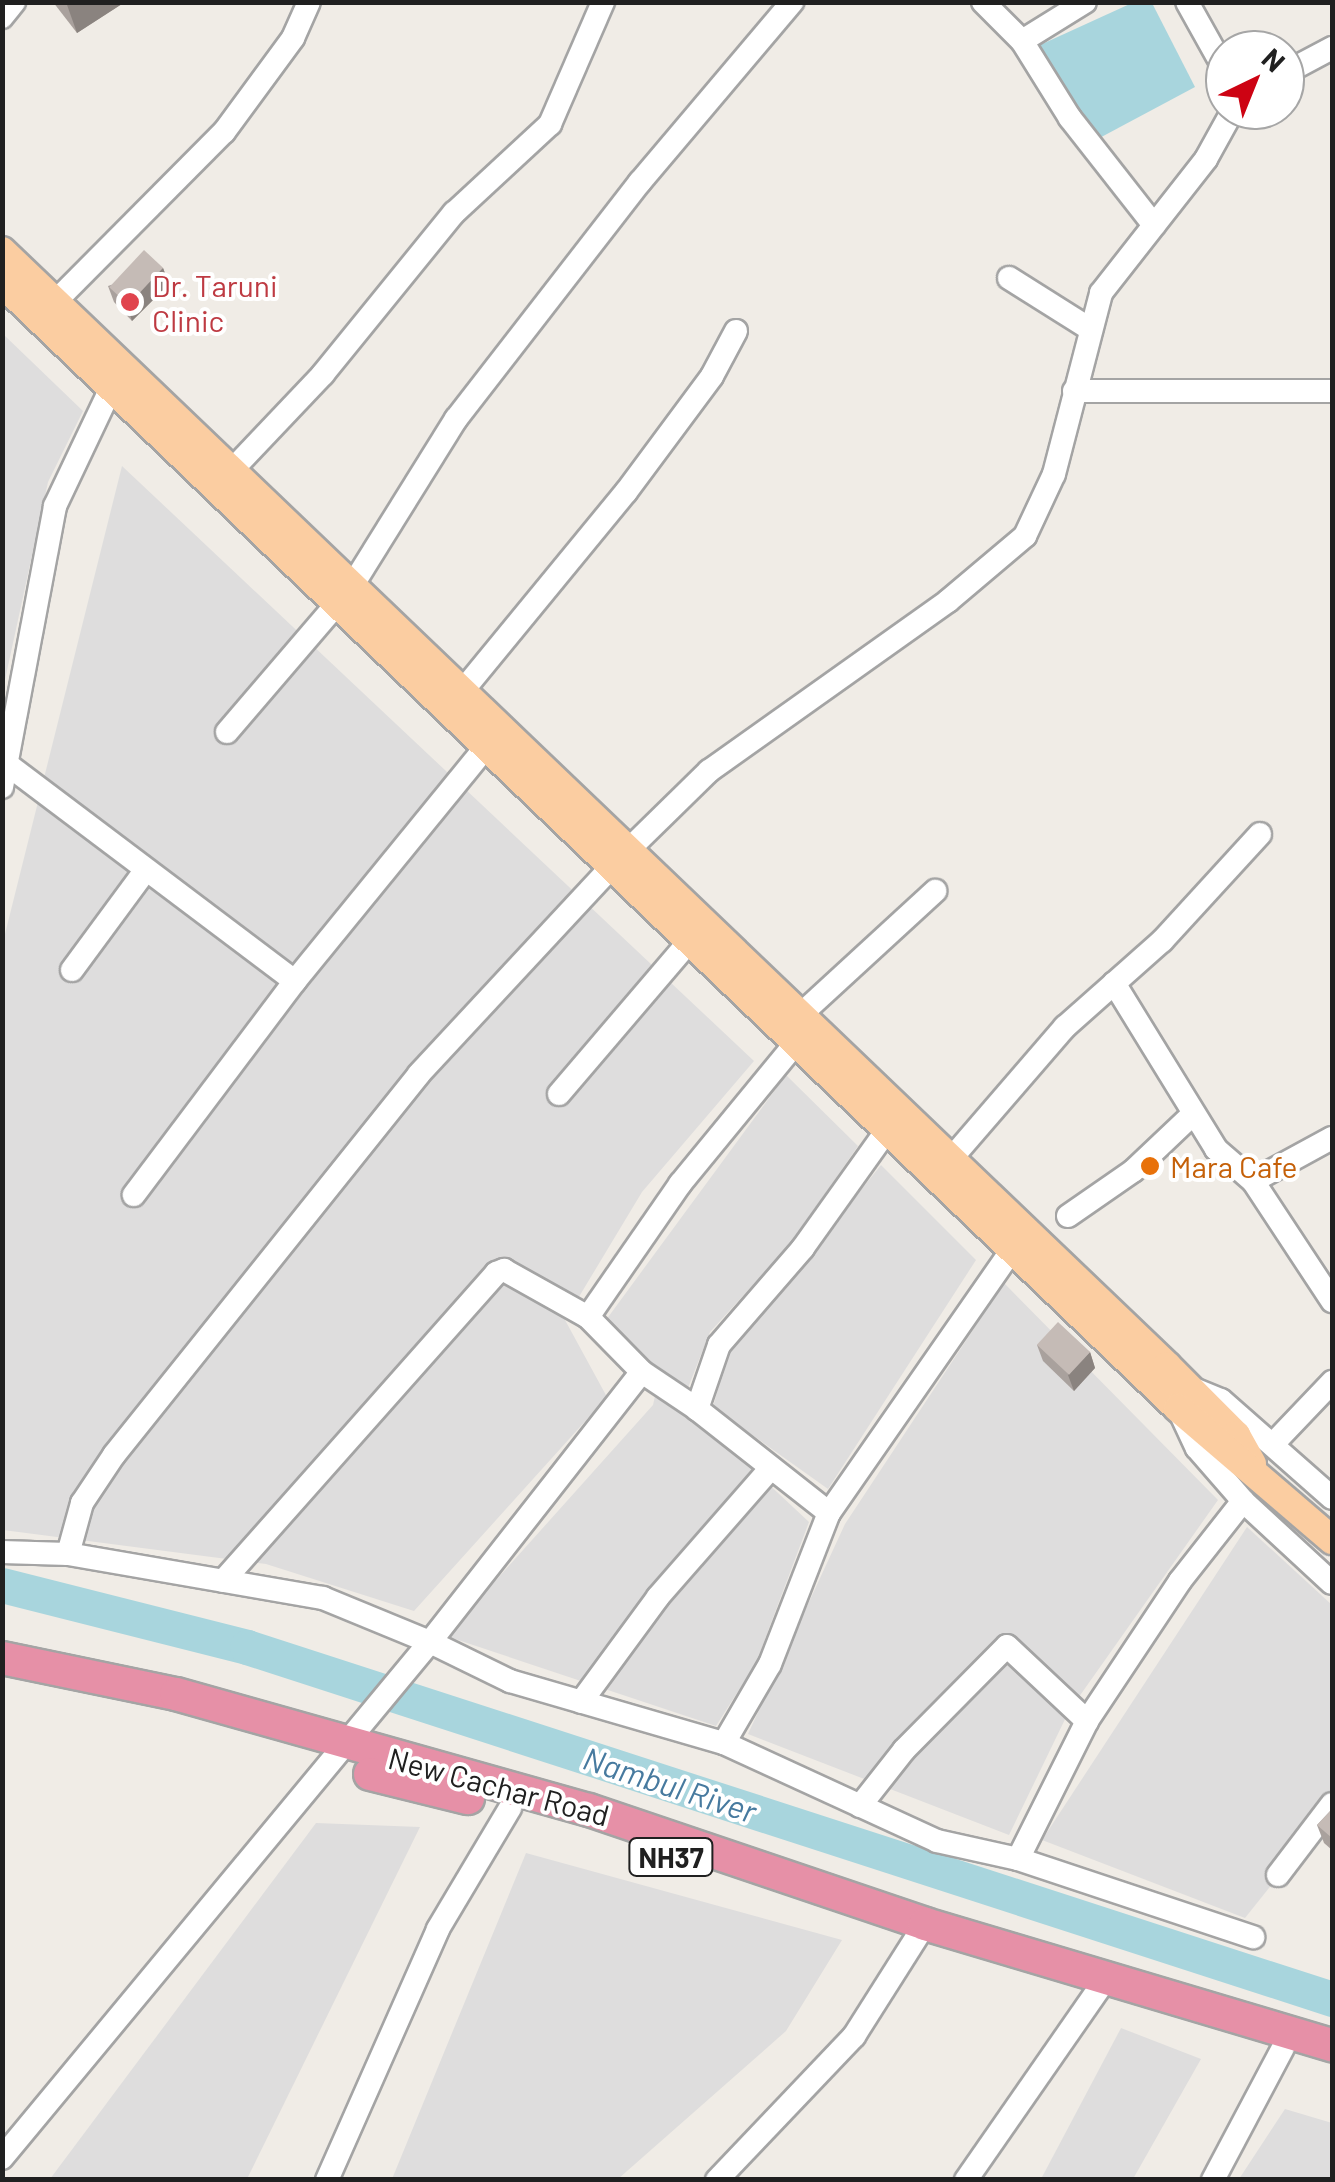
<!DOCTYPE html>
<style>
body{margin:0}
#map{position:relative;width:1335px;height:2182px;overflow:hidden;background:#f0ece6;font-family:Barlow,sans-serif}
div>[style]{position:absolute}
.residential>*{inset:0;background:#dedddd}
.water>*{inset:0;background:#a8d5dd}
.river>*{height:35px;margin:-17.5px;padding:0 17.5px;transform-origin:17.5px;border-radius:17.5px;background:#a8d5dd}
.roads{filter:drop-shadow(2px 0 #a4a4a4) drop-shadow(-2px 0 #a4a4a4) drop-shadow(0 2px #a4a4a4) drop-shadow(0 -2px #a4a4a4)}
.minor>*{height:22px;margin:-11px;padding:0 11px;transform-origin:11px;border-radius:11px;background:#fff}
.major>*{height:28px;margin:-14px;padding:0 14px;transform-origin:14px;border-radius:14px;background:#fbcda1}
.highway>*{height:32px;margin:-16px;padding:0 16px;transform-origin:16px;border-radius:16px;background:#e690a7}
.wall>*{inset:0;background:#a9a19d}
.shaded-wall>*{inset:0;background:#8a837f}
.building>*{inset:0;background:#c5bbb6;transform-origin:0 0}
.dots>*{width:28px;height:28px;translate:-50% -50%;box-sizing:border-box;border:5px solid #fff;border-radius:50%}
span{translate:-50% -50%;white-space:nowrap;text-align:center;line-height:1.15;-webkit-text-stroke:8px #fff;paint-order:stroke}
.shield-label span{padding:2px 8px;background:#fff;border:2px solid;border-radius:8px;-webkit-text-stroke-width:0}
.shield-label{font-size:28px;color:#202020;font-weight:700}
.health-label{font-size:30px;color:#be3a42}
.left{translate:0 -50%;text-align:left}
.food-label{font-size:30px;color:#c56008}
.street-label{font-size:30px;color:#202020}
.water-label{font-size:32px;color:#477a9f;font-style:italic}
.frame{position:absolute;inset:0;border:5px solid #202020;pointer-events:none}
.north{position:absolute;left:1205px;top:30px;width:100px;height:100px;box-sizing:border-box;background:#fff;border:2px solid #a6a6a6;border-radius:50%;rotate:43deg;font-size:28px;font-weight:700;line-height:40px;text-align:center;color:#202020}
.north::after{content:'';display:block;margin:auto;width:35px;height:45px;background:#cd0313;clip-path:polygon(50% 0,100% 100%,50% 72%,0 100%)}
</style>
<div id="map">
<div class="residential">
<i style="clip-path:polygon(3px 334px,83px 411px,48px 482px,3px 689px)"></i>
<i style="clip-path:polygon(122px 466px,754px 1061px,642px 1192px,565px 1320px,607px 1397px,414px 1611px,266px 1564px,3px 1530px,3px 942px)"></i>
<i style="clip-path:polygon(786px 1075px,858px 1146px,791px 1243px,710px 1332px,682px 1403px,809px 1522px,756px 1663px,716px 1726px,446px 1636px,653px 1405px,658px 1383px,606px 1320px)"></i>
<i style="clip-path:polygon(881px 1165px,976px 1260px,828px 1489px,713px 1407px,727px 1357px)"></i>
<i style="clip-path:polygon(1004px 1283px,1218px 1500px,1069px 1711px,1009px 1835px,748px 1734px,845px 1524px)"></i>
<i style="clip-path:polygon(1247px 1527px,1332px 1605px,1332px 1809px,1245px 1918px,1042px 1840px)"></i>
<i style="clip-path:polygon(316px 1823px,420px 1827px,247px 2179px,50px 2179px)"></i>
<i style="clip-path:polygon(526px 1853px,842px 1940px,786px 2031px,618px 2179px,392px 2179px)"></i>
<i style="clip-path:polygon(1121px 2028px,1201px 2059px,1133px 2179px,1041px 2179px)"></i>
<i style="clip-path:polygon(1285px 2109px,1332px 2123px,1332px 2179px,1239px 2179px)"></i>
</div>
<div class="water">
<i style="clip-path:polygon(1132px 3px,1152px 3px,1195px 87px,1092px 142px,1040px 45px)"></i>
</div>
<div class="river">
<i style="left:2px;top:1585px;width:253px;rotate:14.2deg"></i>
<i style="left:247px;top:1647px;width:1141px;rotate:17.97deg"></i>
</div>
<div class="roads">
<div class="minor">
<i style="left:983px;top:2px;width:55px;rotate:45deg"></i>
<i style="left:1022px;top:41px;width:91px;rotate:58.1deg"></i>
<i style="left:1070px;top:118px;width:136px;rotate:51.9deg"></i>
<i style="left:1187px;top:2px;width:78px;rotate:60.8deg"></i>
<i style="left:2px;top:17px;width:19px;rotate:-51deg"></i>
<i style="left:1022px;top:41px;width:74px;rotate:-31.8deg"></i>
<i style="left:1285px;top:73px;width:53px;rotate:-28deg"></i>
<i style="left:1009px;top:278px;width:96px;rotate:32.2deg"></i>
<i style="left:44px;top:313px;width:255px;rotate:-45.2deg"></i>
<i style="left:224px;top:132px;width:117px;rotate:-53.7deg"></i>
<i style="left:293px;top:38px;width:39px;rotate:-66deg"></i>
<i style="left:1074px;top:391px;width:258px"></i>
<i style="left:233px;top:469px;width:131px;rotate:-46.5deg"></i>
<i style="left:323px;top:374px;width:208px;rotate:-50.9deg"></i>
<i style="left:454px;top:213px;width:131px;rotate:-42.8deg"></i>
<i style="left:550px;top:124px;width:133px;rotate:-66.5deg"></i>
<i style="left:460px;top:694px;width:261px;rotate:-50.6deg"></i>
<i style="left:626px;top:492px;width:144px;rotate:-53.4deg"></i>
<i style="left:712px;top:376px;width:51px;rotate:-61.9deg"></i>
<i style="left:227px;top:732px;width:192px;rotate:-49.4deg"></i>
<i style="left:352px;top:586px;width:197px;rotate:-58.1deg"></i>
<i style="left:456px;top:419px;width:300px;rotate:-52.2deg"></i>
<i style="left:640px;top:182px;width:236px;rotate:-49.8deg"></i>
<i style="left:8px;top:765px;width:359px;rotate:37deg"></i>
<i style="left:295px;top:981px;width:268px;rotate:127deg"></i>
<i style="left:2px;top:787px;width:286px;rotate:-79.3deg"></i>
<i style="left:55px;top:506px;width:133px;rotate:-64.6deg"></i>
<i style="left:72px;top:970px;width:123px;rotate:-53.6deg"></i>
<i style="left:295px;top:981px;width:320px;rotate:-50.8deg"></i>
<i style="left:1114px;top:983px;width:195px;rotate:58.4deg"></i>
<i style="left:1216px;top:1149px;width:49px;rotate:40.9deg"></i>
<i style="left:1253px;top:1181px;width:144px;rotate:56.6deg"></i>
<i style="left:797px;top:1018px;width:188px;rotate:-42.6deg"></i>
<i style="left:559px;top:1094px;width:214px;rotate:-49.5deg"></i>
<i style="left:897px;top:1116px;width:162px;rotate:125.5deg"></i>
<i style="left:803px;top:1248px;width:128px;rotate:130.9deg"></i>
<i style="left:719px;top:1345px;width:68px;rotate:109deg"></i>
<i style="left:697px;top:1409px;width:168px;rotate:38.2deg"></i>
<i style="left:829px;top:1513px;width:323px;rotate:-55.2deg"></i>
<i style="left:950px;top:1160px;width:176px;rotate:-49.2deg"></i>
<i style="left:1065px;top:1027px;width:130px;rotate:-41.6deg"></i>
<i style="left:1162px;top:941px;width:145px;rotate:-47.5deg"></i>
<i style="left:1253px;top:1181px;width:90px;rotate:-28.6deg"></i>
<i style="left:1068px;top:1216px;width:79px;rotate:-34.7deg"></i>
<i style="left:1133px;top:1171px;width:83px;rotate:-43.5deg"></i>
<i style="left:642px;top:1372px;width:66px;rotate:33.9deg"></i>
<i style="left:1196px;top:1390px;width:27px;rotate:22deg"></i>
<i style="left:1221px;top:1400px;width:148px;rotate:41.4deg"></i>
<i style="left:1180px;top:1412px;width:40px;rotate:65deg"></i>
<i style="left:1197px;top:1448px;width:70px;rotate:49deg"></i>
<i style="left:1243px;top:1501px;width:121px;rotate:42.7deg"></i>
<i style="left:1273px;top:1444px;width:86px;rotate:-46.4deg"></i>
<i style="left:2px;top:1552px;width:66px;rotate:1.7deg"></i>
<i style="left:68px;top:1554px;width:259px;rotate:9.8deg"></i>
<i style="left:323px;top:1598px;width:116px;rotate:22.4deg"></i>
<i style="left:430px;top:1642px;width:343px;rotate:-51.9deg"></i>
<i style="left:642px;top:1372px;width:77px;rotate:-134.5deg"></i>
<i style="left:588px;top:1317px;width:162px;rotate:-55.3deg"></i>
<i style="left:680px;top:1184px;width:181px;rotate:-50.6deg"></i>
<i style="left:68px;top:1554px;width:53px;rotate:-74.6deg"></i>
<i style="left:82px;top:1503px;width:58px;rotate:-56.3deg"></i>
<i style="left:114px;top:1455px;width:488px;rotate:-51.3deg"></i>
<i style="left:419px;top:1074px;width:284px;rotate:-47.1deg"></i>
<i style="left:612px;top:866px;width:136px;rotate:-44.4deg"></i>
<i style="left:709px;top:771px;width:293px;rotate:-35.4deg"></i>
<i style="left:948px;top:601px;width:101px;rotate:-40.2deg"></i>
<i style="left:1025px;top:536px;width:68px;rotate:-64.9deg"></i>
<i style="left:1054px;top:474px;width:187px;rotate:-75.4deg"></i>
<i style="left:1101px;top:293px;width:170px;rotate:-51.9deg"></i>
<i style="left:1206px;top:159px;width:56px;rotate:-61.1deg"></i>
<i style="left:223px;top:1581px;width:412px;rotate:-48.4deg"></i>
<i style="left:496px;top:1273px;width:9px;rotate:-21deg"></i>
<i style="left:504px;top:1270px;width:96px;rotate:29.2deg"></i>
<i style="left:581px;top:1702px;width:130px;rotate:-53.7deg"></i>
<i style="left:658px;top:1597px;width:171px;rotate:-48.8deg"></i>
<i style="left:724px;top:1743px;width:234px;rotate:24.7deg"></i>
<i style="left:937px;top:1841px;width:83px;rotate:12.5deg"></i>
<i style="left:1018px;top:1859px;width:154px;rotate:-63.4deg"></i>
<i style="left:1087px;top:1721px;width:168px;rotate:-56.4deg"></i>
<i style="left:1180px;top:1581px;width:102px;rotate:-51.8deg"></i>
<i style="left:860px;top:1806px;width:71px;rotate:-51.8deg"></i>
<i style="left:904px;top:1750px;width:146px;rotate:-45.3deg"></i>
<i style="left:1007px;top:1646px;width:110px;rotate:43.2deg"></i>
<i style="left:1018px;top:1859px;width:248px;rotate:18.4deg"></i>
<i style="left:1278px;top:1875px;width:89px;rotate:-52.7deg"></i>
<i style="left:2px;top:2158px;width:670px;rotate:-50.33deg"></i>
<i style="left:430px;top:1642px;width:89px;rotate:26deg"></i>
<i style="left:510px;top:1681px;width:223px;rotate:16.2deg"></i>
<i style="left:724px;top:1743px;width:91px;rotate:-59.8deg"></i>
<i style="left:770px;top:1664px;width:162px;rotate:-68.7deg"></i>
<i style="left:327px;top:2180px;width:274px;rotate:-66.1deg"></i>
<i style="left:438px;top:1929px;width:141px;rotate:-59.2deg"></i>
<i style="left:717px;top:2180px;width:199px;rotate:-46.4deg"></i>
<i style="left:854px;top:2036px;width:133px;rotate:-57.6deg"></i>
<i style="left:966px;top:2180px;width:231px;rotate:-55.2deg"></i>
<i style="left:1213px;top:2180px;width:149px;rotate:-62.1deg"></i>
</div>
<div class="major">
<i style="left:2px;top:251px;width:1613px;rotate:43.74deg"></i>
<i style="left:1167px;top:1366px;width:98px;rotate:45deg"></i>
<i style="left:1236px;top:1435px;width:33px;rotate:61deg"></i>
<i style="left:2px;top:283px;width:1627px;rotate:43.73deg"></i>
<i style="left:1178px;top:1408px;width:203px;rotate:40.6deg"></i>
</div>
<div class="highway">
<i style="left:2px;top:1658px;width:178px;rotate:11.7deg"></i>
<i style="left:176px;top:1694px;width:429px;rotate:15.7deg"></i>
<i style="left:589px;top:1810px;width:355px;rotate:18.7deg"></i>
<i style="left:925px;top:1924px;width:425px;rotate:16.6deg"></i>
<i style="left:370px;top:1774px;width:101px;rotate:13.8deg"></i>
</div>
</div>
<div class="wall">
<i style="clip-path:polygon(53px 2px,125px 2px,77px 33px)"></i>
<i style="clip-path:polygon(163px 268px,169px 284px,132px 321px,114px 302px,108px 286px)"></i>
<i style="clip-path:polygon(1037px 1345px,1090px 1352px,1095px 1368px,1074px 1391px,1043px 1361px)"></i>
<i style="clip-path:polygon(1332px 1809px,1332px 1850px,1324px 1843px,1317px 1825px)"></i>
</div>
<div class="shaded-wall">
<i style="clip-path:polygon(66px 2px,125px 2px,77px 33px)"></i>
<i style="clip-path:polygon(163px 268px,169px 284px,132px 321px,127px 305px)"></i>
<i style="clip-path:polygon(1090px 1352px,1095px 1368px,1074px 1391px,1068px 1375px)"></i>
</div>
<div class="building">
<i style="left:144px;top:250px;width:26px;height:51px;rotate:43deg"></i>
<i style="left:1058px;top:1322px;width:44px;height:31px;rotate:43deg"></i>
<i style="clip-path:polygon(1332px 1809px,1332px 1838px,1317px 1825px)"></i>
</div>
<div class="dots">
<i style="left:130px;top:302px;background:#e0444e"></i>
<i style="left:1150px;top:1166px;background:#e8710a"></i>
</div>
<div class="shield-label">
<span style="left:671px;top:1857px">NH37</span>
</div>
<div class="health-label">
<span class="left" style="left:152px;top:302px">Dr. Taruni<br>Clinic</span>
</div>
<div class="food-label">
<span class="left" style="left:1170px;top:1166px">Mara Cafe</span>
</div>
<div class="street-label">
<span style="left:499px;top:1786px;rotate:15deg">New Cachar Road</span>
</div>
<div class="water-label">
<span style="left:670px;top:1784px;rotate:18deg">Nambul River</span>
</div>
<div class="frame"></div>
<div class="north">N</div>
</div>
